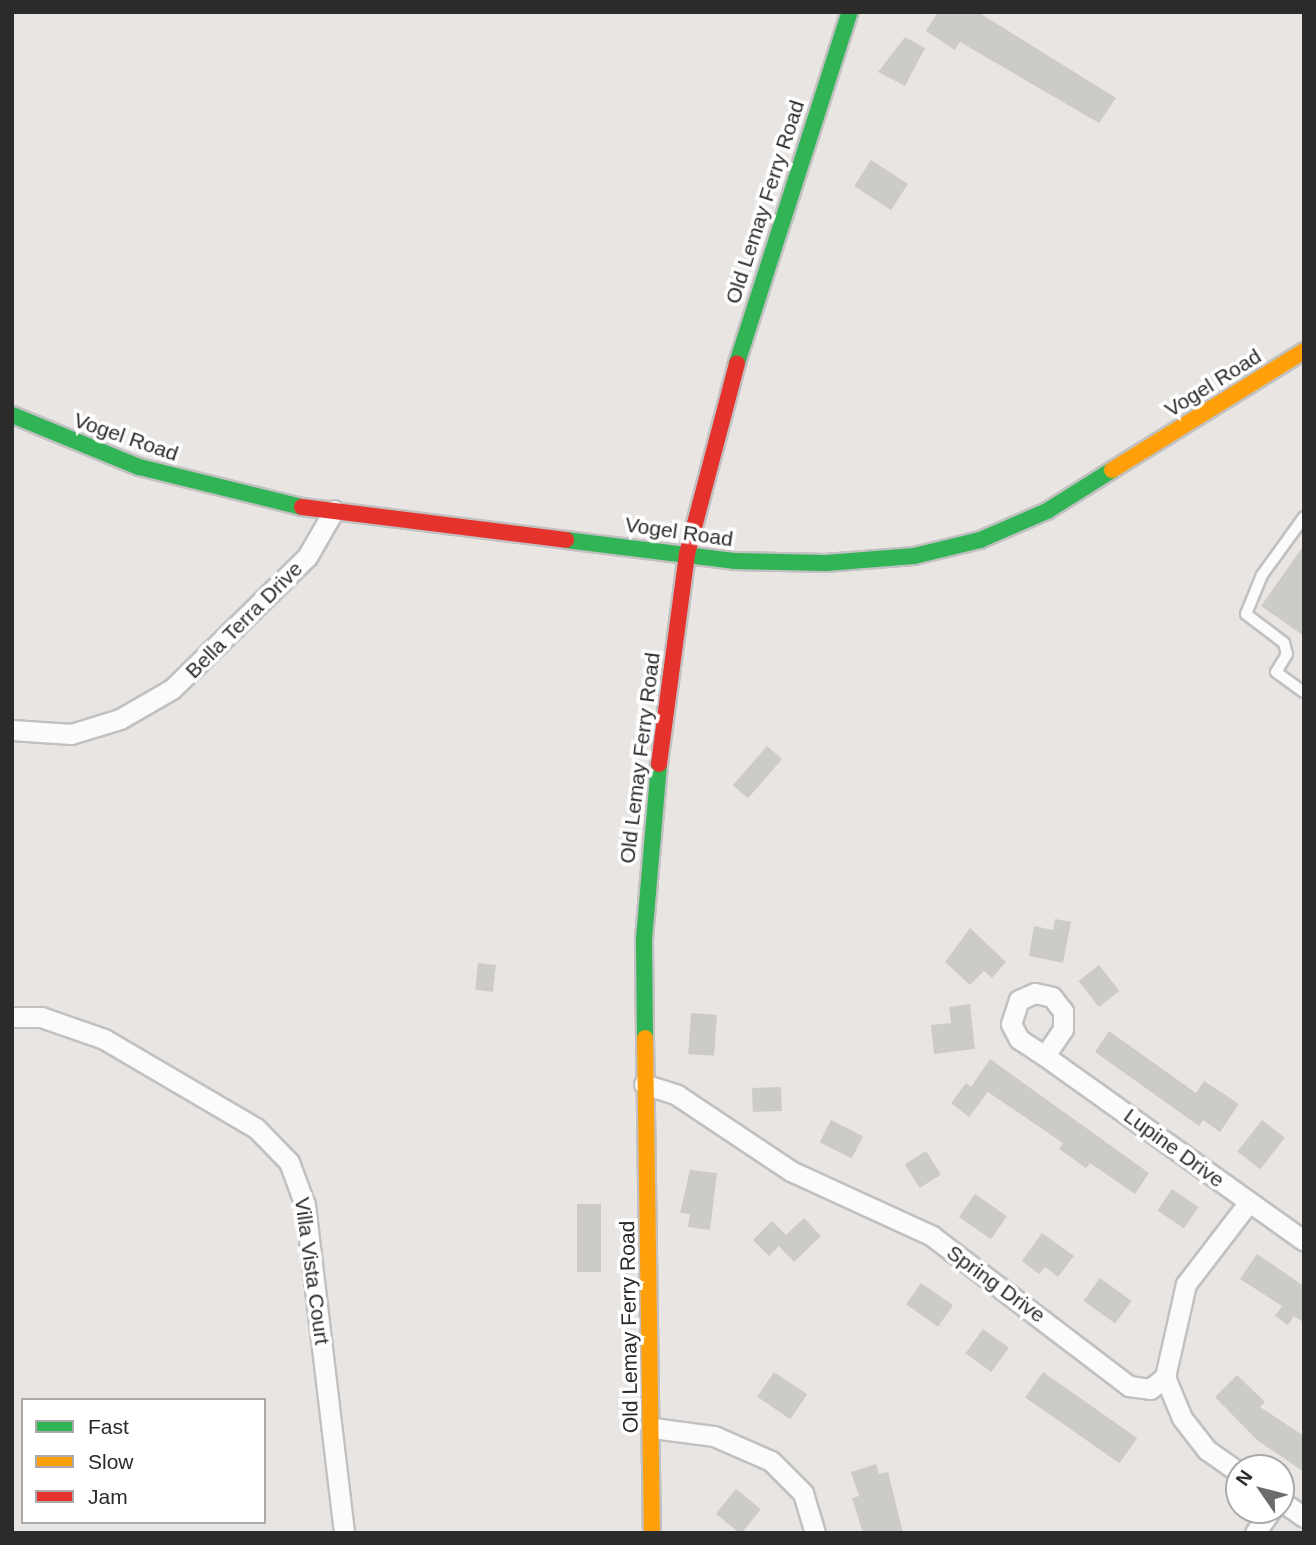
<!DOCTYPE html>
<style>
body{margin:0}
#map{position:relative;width:1316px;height:1545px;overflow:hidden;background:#e8e5e2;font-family:Arial,sans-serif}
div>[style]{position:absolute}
.building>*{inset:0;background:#cdcbc8;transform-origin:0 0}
.roads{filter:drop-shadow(2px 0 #c2c1c2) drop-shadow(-2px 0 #c2c1c2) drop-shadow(0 2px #c2c1c2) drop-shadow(0 -2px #c2c1c2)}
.lane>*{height:10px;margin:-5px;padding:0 5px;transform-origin:5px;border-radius:5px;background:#fcfbfb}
.street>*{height:19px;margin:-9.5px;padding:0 9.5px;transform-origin:9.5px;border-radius:9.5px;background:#fcfbfb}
.fast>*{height:16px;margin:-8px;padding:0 8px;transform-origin:8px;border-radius:8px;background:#30b455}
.slow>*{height:16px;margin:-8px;padding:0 8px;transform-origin:8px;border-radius:8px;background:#ff9f0a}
.jam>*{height:16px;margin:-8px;padding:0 8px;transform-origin:8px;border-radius:8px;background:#e5322d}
span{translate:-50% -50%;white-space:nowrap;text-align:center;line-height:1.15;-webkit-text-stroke:7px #fff;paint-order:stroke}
.street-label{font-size:21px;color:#2b2b2b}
.frame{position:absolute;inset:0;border:14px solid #2b2b2b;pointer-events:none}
.legend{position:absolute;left:21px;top:1398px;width:245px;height:126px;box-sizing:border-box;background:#fff;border:2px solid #aaa;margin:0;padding:9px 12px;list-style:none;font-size:21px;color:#2b2b2b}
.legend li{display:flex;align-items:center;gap:14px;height:35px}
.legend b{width:35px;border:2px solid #aaa}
.north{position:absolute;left:1225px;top:1454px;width:70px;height:70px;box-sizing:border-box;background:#fff;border:2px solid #aaa;border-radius:50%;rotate:305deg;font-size:19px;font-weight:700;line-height:28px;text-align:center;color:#2b2b2b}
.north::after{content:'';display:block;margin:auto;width:24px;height:32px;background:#6d6c6b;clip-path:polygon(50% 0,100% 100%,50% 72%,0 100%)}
</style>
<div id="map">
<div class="building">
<i style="clip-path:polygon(938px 12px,978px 12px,1116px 98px,1099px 123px,960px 42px,955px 50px,926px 31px)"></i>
<i style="clip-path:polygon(905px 37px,925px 48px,905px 86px,878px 72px)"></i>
<i style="left:871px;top:160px;width:44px;height:31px;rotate:33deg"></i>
<i style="clip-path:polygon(1304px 545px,1304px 636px,1261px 606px)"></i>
<i style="left:767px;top:746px;width:20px;height:52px;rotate:41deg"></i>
<i style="clip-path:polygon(1055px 919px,1071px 922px,1063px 963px,1029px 956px,1034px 926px,1053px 930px)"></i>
<i style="clip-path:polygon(970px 928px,1006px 962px,992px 978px,984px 971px,970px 985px,945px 962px)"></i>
<i style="left:478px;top:963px;width:18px;height:27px;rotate:6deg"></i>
<i style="left:1099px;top:965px;width:33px;height:26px;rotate:52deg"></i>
<i style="clip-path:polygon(970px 1004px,975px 1049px,934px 1054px,931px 1025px,951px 1023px,949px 1007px)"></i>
<i style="left:691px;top:1013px;width:26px;height:41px;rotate:4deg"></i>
<i style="clip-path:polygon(1109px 1031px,1196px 1093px,1204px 1081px,1239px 1104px,1220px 1132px,1203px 1120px,1199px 1126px,1095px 1052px)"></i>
<i style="clip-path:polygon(990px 1059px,1149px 1173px,1135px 1194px,1090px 1163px,1086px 1168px,1059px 1149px,1063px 1143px,988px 1092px,969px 1117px,951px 1103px,966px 1083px,971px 1087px)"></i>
<i style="left:781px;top:1087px;width:24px;height:29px;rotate:88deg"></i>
<i style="left:831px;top:1120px;width:36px;height:25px;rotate:27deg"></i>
<i style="left:1262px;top:1120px;width:29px;height:40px;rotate:38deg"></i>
<i style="left:926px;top:1151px;width:28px;height:25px;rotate:58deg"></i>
<i style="clip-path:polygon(690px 1170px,717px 1173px,710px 1230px,688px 1227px,690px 1214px,680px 1213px)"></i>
<i style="left:1172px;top:1189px;width:32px;height:26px;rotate:34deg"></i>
<i style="left:975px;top:1194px;width:39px;height:28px;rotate:35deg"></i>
<i style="left:577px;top:1204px;width:24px;height:68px"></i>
<i style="clip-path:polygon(804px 1218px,821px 1236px,794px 1262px,779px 1246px,769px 1256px,753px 1240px,772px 1221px,786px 1235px)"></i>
<i style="clip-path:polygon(1042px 1233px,1074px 1256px,1058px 1277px,1045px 1267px,1039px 1274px,1022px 1261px)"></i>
<i style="clip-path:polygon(1257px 1254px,1304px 1286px,1304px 1323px,1294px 1316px,1288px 1325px,1275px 1316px,1282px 1306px,1240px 1279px)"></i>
<i style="left:1100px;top:1278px;width:39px;height:28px;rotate:36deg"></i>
<i style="left:921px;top:1283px;width:39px;height:26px;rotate:35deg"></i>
<i style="left:983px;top:1329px;width:32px;height:30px;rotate:36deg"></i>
<i style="left:774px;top:1372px;width:40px;height:30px;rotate:34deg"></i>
<i style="left:1043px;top:1372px;width:115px;height:31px;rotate:35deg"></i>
<i style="clip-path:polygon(1237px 1375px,1265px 1402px,1260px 1407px,1304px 1436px,1304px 1472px,1257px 1440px,1215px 1397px)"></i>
<i style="clip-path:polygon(876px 1464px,879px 1474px,888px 1472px,903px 1533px,863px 1533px,852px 1498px,859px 1496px,851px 1472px)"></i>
<i style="left:736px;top:1489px;width:32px;height:32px;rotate:39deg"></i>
</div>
<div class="roads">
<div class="lane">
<i style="left:1304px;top:517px;width:72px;rotate:125.9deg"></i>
<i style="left:1262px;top:575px;width:42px;rotate:112.3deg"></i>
<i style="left:1246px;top:614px;width:48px;rotate:37.3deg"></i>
<i style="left:1284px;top:643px;width:11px;rotate:75deg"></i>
<i style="left:1287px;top:654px;width:21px;rotate:121deg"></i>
<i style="left:1276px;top:672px;width:34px;rotate:36deg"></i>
</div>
<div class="street">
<i style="left:12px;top:730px;width:59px;rotate:3.9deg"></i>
<i style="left:71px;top:734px;width:51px;rotate:-17deg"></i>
<i style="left:120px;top:719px;width:60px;rotate:-30deg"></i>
<i style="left:172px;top:689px;width:189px;rotate:-44.4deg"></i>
<i style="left:307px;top:557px;width:54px;rotate:-60.1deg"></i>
<i style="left:1035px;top:993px;width:17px;rotate:13deg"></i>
<i style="left:1052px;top:997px;width:18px;rotate:52deg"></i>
<i style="left:1063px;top:1011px;width:18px;rotate:90deg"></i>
<i style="left:1063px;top:1029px;width:32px;rotate:124deg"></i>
<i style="left:1045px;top:1056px;width:31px;rotate:-147deg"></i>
<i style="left:1019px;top:1039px;width:17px;rotate:-118deg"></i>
<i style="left:1011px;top:1024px;width:25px;rotate:-72deg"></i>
<i style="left:1019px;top:1000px;width:17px;rotate:-24deg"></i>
<i style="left:12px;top:1017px;width:29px"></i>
<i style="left:41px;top:1017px;width:67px;rotate:19.2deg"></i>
<i style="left:104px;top:1039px;width:176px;rotate:30.4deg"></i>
<i style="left:256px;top:1128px;width:47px;rotate:45.9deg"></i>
<i style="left:289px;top:1162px;width:46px;rotate:69.6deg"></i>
<i style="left:305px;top:1205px;width:330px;rotate:83.2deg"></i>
<i style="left:1045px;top:1056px;width:318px;rotate:35.5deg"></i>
<i style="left:644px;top:1084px;width:35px;rotate:18deg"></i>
<i style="left:677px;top:1095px;width:137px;rotate:33.7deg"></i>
<i style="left:791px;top:1171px;width:155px;rotate:24.7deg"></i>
<i style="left:932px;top:1236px;width:248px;rotate:37.3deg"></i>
<i style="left:1129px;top:1386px;width:21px;rotate:8deg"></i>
<i style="left:1150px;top:1389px;width:19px;rotate:-39deg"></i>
<i style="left:1165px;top:1377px;width:95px;rotate:-77.3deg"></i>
<i style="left:1186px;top:1284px;width:103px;rotate:-52.5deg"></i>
<i style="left:1165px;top:1377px;width:44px;rotate:67.5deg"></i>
<i style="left:1182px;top:1418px;width:41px;rotate:52deg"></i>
<i style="left:1207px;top:1450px;width:39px;rotate:35deg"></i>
<i style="left:653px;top:1428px;width:62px;rotate:7.5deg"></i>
<i style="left:714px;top:1436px;width:62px;rotate:23.7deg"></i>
<i style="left:771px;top:1461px;width:45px;rotate:45deg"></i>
<i style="left:803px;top:1493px;width:42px;rotate:73.3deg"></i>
<i style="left:1281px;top:1501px;width:28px;rotate:35deg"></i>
<i style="left:1255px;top:1533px;width:28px;rotate:-55deg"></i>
</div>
<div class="fast">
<i style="left:737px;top:363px;width:369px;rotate:-72.2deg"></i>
<i style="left:12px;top:415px;width:137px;rotate:22.3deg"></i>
<i style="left:139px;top:467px;width:168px;rotate:13.8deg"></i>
<i style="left:566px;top:540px;width:169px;rotate:7.1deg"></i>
<i style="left:734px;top:561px;width:92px;rotate:1.2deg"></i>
<i style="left:826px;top:563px;width:88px;rotate:-4.5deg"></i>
<i style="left:914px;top:556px;width:68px;rotate:-13.6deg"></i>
<i style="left:980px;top:540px;width:73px;rotate:-23.4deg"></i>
<i style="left:1047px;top:511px;width:77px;rotate:-32.2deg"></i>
<i style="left:645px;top:1038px;width:99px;rotate:-90.6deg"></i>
<i style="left:644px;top:939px;width:176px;rotate:-85.1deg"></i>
</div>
<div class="slow">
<i style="left:1112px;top:470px;width:226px;rotate:-31.8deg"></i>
<i style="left:645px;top:1038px;width:495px;rotate:89.2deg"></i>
</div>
<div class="jam">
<i style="left:302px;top:507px;width:266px;rotate:7.1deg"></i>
<i style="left:659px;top:764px;width:212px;rotate:-82.4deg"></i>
<i style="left:687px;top:554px;width:197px;rotate:-75.3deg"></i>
</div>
</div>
<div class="street-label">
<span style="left:765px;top:202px;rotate:-72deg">Old Lemay Ferry Road</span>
<span style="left:1213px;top:383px;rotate:-32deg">Vogel Road</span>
<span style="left:126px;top:437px;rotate:19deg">Vogel Road</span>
<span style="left:679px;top:532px;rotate:8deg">Vogel Road</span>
<span style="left:244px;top:620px;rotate:-45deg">Bella Terra Drive</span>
<span style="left:640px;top:758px;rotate:-83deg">Old Lemay Ferry Road</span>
<span style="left:1174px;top:1148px;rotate:36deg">Lupine Drive</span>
<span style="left:312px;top:1271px;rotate:82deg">Villa Vista Court</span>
<span style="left:996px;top:1284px;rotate:36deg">Spring Drive</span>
<span style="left:629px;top:1327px;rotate:-91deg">Old Lemay Ferry Road</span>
</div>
<div class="frame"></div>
<ul class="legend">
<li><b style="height:9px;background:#30b455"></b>Fast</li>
<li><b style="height:9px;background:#ff9f0a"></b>Slow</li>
<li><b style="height:9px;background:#e5322d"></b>Jam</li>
</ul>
<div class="north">N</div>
</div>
